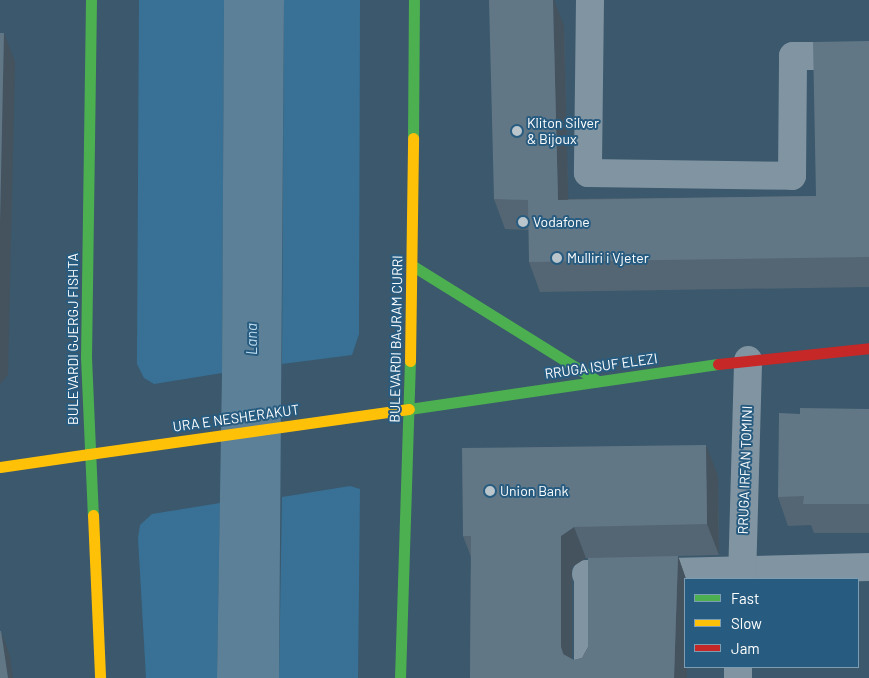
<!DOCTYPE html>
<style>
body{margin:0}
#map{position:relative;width:869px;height:678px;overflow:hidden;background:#3b586c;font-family:Barlow,sans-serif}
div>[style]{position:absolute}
.green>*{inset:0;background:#387195}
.water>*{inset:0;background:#5b8098}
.lane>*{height:24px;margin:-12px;padding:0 12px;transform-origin:12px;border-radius:12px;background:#8194a2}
.street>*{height:28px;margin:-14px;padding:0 14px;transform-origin:14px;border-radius:14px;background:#8194a2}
.fast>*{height:11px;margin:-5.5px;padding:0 5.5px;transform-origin:5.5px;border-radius:5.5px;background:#4caf50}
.slow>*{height:11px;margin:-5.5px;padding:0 5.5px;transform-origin:5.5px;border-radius:5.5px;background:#ffc107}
.jam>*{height:11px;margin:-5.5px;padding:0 5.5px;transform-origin:5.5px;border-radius:5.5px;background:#c62828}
.wall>*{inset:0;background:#546673}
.shaded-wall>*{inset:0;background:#45535e}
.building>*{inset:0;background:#627786}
.dots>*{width:14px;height:14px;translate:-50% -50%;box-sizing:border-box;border:2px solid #275c80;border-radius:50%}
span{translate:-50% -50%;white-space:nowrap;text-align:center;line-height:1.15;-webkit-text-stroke:4px #275c80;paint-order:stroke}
.poi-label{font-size:14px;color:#fff}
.left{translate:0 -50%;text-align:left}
.street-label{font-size:14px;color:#fff}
.water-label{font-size:15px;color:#badaed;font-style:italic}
.legend{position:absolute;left:684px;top:578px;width:175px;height:90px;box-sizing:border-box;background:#275c80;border:1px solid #7d9db3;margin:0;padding:6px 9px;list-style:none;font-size:15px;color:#fff}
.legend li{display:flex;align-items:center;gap:10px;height:25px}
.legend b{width:25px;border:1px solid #7d9db3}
</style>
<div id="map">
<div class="green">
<i style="clip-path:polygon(139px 0,224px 0,222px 373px,154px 384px,144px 378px,137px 364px)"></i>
<i style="clip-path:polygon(284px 0,360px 0,359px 334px,352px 355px,282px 364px)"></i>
<i style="clip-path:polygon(350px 486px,360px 489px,358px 678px,279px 678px,282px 497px)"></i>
<i style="clip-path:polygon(220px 503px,217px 678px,146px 678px,138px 538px,140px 525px,152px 514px)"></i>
</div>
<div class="water">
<i style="clip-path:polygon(224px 0,284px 0,279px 678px,217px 678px,222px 373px)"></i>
</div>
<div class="lane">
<i style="left:586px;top:678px;width:104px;rotate:-90deg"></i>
</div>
<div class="street">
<i style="left:590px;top:0;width:173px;rotate:90.7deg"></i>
<i style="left:588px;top:173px;width:204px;rotate:0.8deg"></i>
<i style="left:792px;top:176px;width:120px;rotate:-89.5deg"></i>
<i style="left:793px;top:56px;width:76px"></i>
<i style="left:586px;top:574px;width:283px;rotate:-1.4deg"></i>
<i style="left:742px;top:579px;width:219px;rotate:-88.4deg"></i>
<i style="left:738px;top:678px;width:11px;rotate:-90deg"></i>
</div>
<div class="fast">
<i style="left:91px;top:0;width:357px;rotate:90.8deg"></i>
<i style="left:86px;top:357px;width:158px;rotate:87.5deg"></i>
<i style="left:413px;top:138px;width:138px;rotate:-89.6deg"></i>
<i style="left:413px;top:266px;width:218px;rotate:31.9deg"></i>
<i style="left:409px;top:409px;width:312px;rotate:-8.3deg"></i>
<i style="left:400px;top:678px;width:317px;rotate:-88.2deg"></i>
</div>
<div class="slow">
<i style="left:410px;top:361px;width:223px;rotate:-89.2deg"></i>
<i style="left:89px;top:454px;width:323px;rotate:-8deg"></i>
<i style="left:0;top:467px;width:90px;rotate:-8.3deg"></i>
<i style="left:93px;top:515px;width:163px;rotate:87.5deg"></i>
</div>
<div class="jam">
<i style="left:718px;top:364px;width:152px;rotate:-6deg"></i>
</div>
<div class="wall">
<i style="clip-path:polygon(564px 26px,568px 199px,816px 196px,869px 41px,869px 287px,540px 292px,529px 262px,529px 230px,505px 229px,494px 199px)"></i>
<i style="clip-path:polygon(869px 409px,869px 533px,814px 533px,811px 525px,788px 526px,778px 497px,800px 414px)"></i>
<i style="clip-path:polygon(evenodd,718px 476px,719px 555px,678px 556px,686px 579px,687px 678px,470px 678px,471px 557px,463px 536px,718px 476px,586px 558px,588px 558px,588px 647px,582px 658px,574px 660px,572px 659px,572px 567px,586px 558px)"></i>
</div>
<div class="shaded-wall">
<i style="clip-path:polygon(553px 0,554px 0,564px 26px,569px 230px,558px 200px)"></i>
<i style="clip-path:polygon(4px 33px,15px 62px,8px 375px,0 384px,0 223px)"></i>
<i style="clip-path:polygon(706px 445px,718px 476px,719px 555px,707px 524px)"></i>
<i style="clip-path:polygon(574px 527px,586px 558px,572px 567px,572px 678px,561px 647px,561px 536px)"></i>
<i style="clip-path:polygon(678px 556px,686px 579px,685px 579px,685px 667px,687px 667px,687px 678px,674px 678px)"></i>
<i style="clip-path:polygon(1px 631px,10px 656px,13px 678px,8px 678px)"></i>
</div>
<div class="building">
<i style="clip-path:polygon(489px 0,553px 0,558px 200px,816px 196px,813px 42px,869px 41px,869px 257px,529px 262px,528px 200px,494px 199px)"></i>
<i style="clip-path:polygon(0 33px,4px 33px,0 223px)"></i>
<i style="clip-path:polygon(800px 408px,869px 409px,869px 504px,803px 504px,804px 496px,778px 497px,779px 413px,800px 414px)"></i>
<i style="clip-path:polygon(706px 445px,707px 524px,574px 527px,561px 536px,561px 647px,563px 654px,574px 660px,582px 658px,588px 647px,588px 558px,678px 556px,674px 678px,470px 678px,471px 536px,463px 536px,462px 448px)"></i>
<i style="clip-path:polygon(0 631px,1px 631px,8px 678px,0 678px)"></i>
</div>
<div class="dots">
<i style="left:517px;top:131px;background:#bac5cc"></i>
<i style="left:523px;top:222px;background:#bac5cc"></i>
<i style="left:557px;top:258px;background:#bac5cc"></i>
<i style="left:490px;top:491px;background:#bac5cc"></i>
</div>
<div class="poi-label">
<span class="left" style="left:527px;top:131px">Kliton Silver<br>&amp; Bijoux</span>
<span class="left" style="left:533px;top:222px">Vodafone</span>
<span class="left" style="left:567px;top:258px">Mulliri i Vjeter</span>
<span class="left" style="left:500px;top:491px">Union Bank</span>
</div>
<div class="street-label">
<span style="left:73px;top:339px;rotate:-90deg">BULEVARDI GJERGJ FISHTA</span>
<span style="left:396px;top:339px;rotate:-89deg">BULEVARDI BAJRAM CURRI</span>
<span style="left:601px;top:366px;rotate:-8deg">RRUGA ISUF ELEZI</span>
<span style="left:236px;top:418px;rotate:-8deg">URA E NESHERAKUT</span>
<span style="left:745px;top:470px;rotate:-88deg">RRUGA IRFAN TOMINI</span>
</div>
<div class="water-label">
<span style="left:252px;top:339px;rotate:-90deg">Lana</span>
</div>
<ul class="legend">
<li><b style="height:6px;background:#4caf50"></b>Fast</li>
<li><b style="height:6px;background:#ffc107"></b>Slow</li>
<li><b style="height:6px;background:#c62828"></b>Jam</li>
</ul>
</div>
